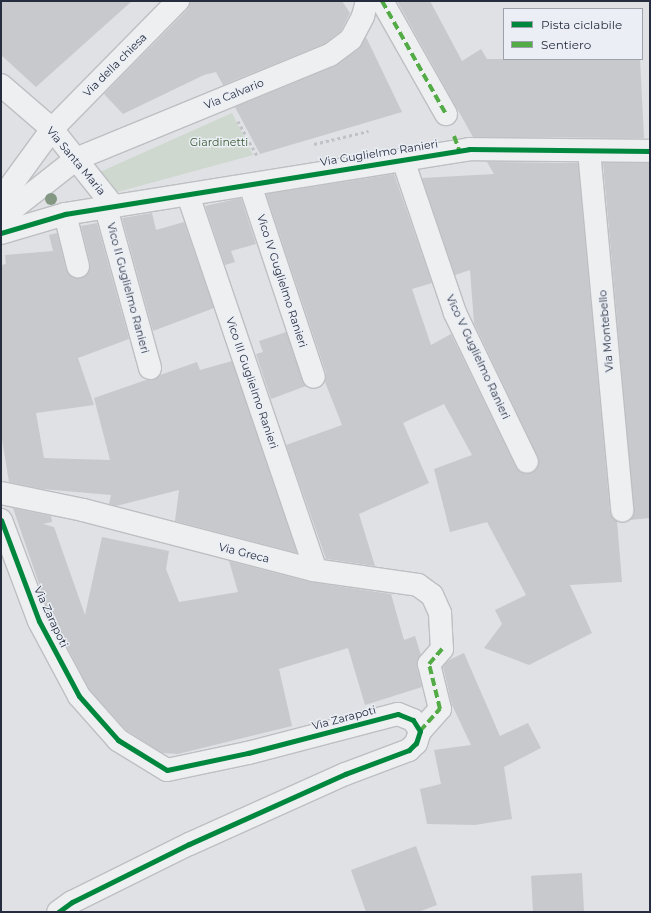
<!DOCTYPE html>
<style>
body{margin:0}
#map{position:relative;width:651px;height:913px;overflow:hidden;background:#dfe1e4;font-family:Montserrat,sans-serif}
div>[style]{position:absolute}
.green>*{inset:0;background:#ced8ce}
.building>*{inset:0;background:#c7c9cc;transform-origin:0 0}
.path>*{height:2.5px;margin-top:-1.25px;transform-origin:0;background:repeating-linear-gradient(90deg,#c0c2c7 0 3px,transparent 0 6px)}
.roads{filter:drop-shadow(1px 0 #bdbfc2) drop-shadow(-1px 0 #bdbfc2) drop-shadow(0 1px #bdbfc2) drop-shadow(0 -1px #bdbfc2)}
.minor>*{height:22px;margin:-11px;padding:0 11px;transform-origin:11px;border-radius:11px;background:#edeff1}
.quiet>*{height:4px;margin-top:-2px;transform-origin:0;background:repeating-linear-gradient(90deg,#53ab46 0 8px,transparent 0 12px)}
.cycleway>*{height:5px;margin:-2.5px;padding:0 2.5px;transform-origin:2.5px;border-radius:2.5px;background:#00873e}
.trees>*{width:12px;height:12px;margin:-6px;border-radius:50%;background:#839782}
span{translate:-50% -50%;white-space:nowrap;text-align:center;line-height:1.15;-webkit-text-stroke:3px #ebeff5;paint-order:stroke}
.street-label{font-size:11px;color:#252d3e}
.park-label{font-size:11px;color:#385a31}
.frame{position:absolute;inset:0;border:2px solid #252d3e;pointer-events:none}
.legend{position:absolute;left:503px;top:8px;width:140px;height:52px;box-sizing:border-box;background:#ebeff5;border:1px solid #9ca1ac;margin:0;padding:5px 7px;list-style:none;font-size:12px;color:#252d3e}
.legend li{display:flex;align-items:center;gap:8px;height:20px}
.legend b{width:20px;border:1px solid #9ca1ac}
</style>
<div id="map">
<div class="green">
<i style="clip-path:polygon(232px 113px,253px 155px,110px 194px,100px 172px)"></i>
</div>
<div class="building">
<i style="clip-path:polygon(1px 1px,132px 1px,36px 87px,1px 55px)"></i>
<i style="clip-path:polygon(190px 1px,342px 1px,350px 13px,341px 31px,324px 44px,223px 85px,216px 72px,204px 75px,123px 114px,104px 94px,187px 10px)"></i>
<i style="clip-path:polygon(397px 1px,430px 1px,462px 61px,481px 49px,487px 59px,640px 59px,644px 138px,473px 137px)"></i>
<i style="clip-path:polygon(366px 37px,402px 112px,260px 154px,235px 107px,335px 66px,359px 49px)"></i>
<i style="clip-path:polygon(487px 162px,578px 163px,610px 511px,617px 521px,622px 582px,570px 585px,592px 633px,529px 665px,484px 648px,502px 624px,495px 610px,526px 595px,487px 522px,450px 532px,434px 469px,472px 455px,444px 404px,403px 423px,429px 483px,359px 514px,375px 566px,326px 559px,286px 445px,342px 425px,325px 382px,326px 373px,266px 194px,394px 174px,432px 283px,412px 289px,431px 345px,451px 334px,516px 467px,526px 474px,537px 469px,538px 457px,474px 323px,470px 270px,455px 275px,422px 178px,494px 174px)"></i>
<i style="clip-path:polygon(603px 163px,650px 163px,650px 518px,630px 520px,634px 509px)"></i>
<i style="clip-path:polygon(241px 198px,256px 244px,231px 251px,235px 262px,225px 265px,205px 206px)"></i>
<i style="clip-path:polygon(152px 213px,156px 230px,184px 222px,214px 308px,153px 331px,122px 218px)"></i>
<i style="clip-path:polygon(97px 223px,129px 339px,78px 358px,94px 405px,36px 413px,44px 458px,110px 460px,94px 398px,146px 380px,154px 380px,160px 375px,197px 362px,200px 370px,232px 361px,297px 553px,175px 521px,179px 490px,116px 506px,109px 504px,111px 495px,42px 489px,9px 482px,1px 433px,1px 265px,6px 264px,5px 255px,53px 251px,49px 235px,57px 233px,66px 269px,74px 278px,81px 278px,90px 270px,90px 263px,81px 226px)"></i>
<i style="clip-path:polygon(286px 332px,306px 386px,271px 399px,256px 354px,263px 352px,259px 341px)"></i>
<i style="clip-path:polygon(13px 508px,51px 516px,52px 522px,43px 524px,54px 527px,85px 615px,102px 537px,169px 551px,166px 569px,179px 602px,238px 592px,229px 561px,310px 582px,391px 594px,404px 640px,415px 636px,421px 655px,417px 667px,422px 687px,365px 705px,348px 648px,279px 669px,292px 726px,178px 754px,162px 753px,126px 730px,89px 689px,48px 610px)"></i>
<i style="clip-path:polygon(464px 653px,500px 736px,528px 723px,541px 748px,504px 767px,512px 819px,475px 825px,427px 824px,420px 789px,441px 784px,434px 750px,471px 745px,452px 705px,443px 667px,449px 660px)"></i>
<i style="clip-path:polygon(416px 846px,437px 905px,418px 912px,366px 912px,351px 870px)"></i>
<i style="left:582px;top:873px;width:39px;height:51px;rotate:87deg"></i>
</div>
<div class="path">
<i style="left:238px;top:121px;width:39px;rotate:61deg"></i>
<i style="left:314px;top:144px;width:56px;rotate:-13.5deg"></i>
</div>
<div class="roads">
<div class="minor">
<i style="left:382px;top:1px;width:130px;rotate:60.5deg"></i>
<i style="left:1px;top:85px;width:67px;rotate:40.8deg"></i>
<i style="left:52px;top:129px;width:100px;rotate:51.5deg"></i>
<i style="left:589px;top:151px;width:361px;rotate:84.7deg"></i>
<i style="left:403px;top:160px;width:162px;rotate:71.2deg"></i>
<i style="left:455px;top:313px;width:165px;rotate:64.2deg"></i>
<i style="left:250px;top:185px;width:202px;rotate:71.6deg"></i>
<i style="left:188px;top:195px;width:396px;rotate:71.2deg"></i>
<i style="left:1px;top:199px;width:87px;rotate:-53.9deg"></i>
<i style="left:52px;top:129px;width:180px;rotate:-45.5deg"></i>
<i style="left:106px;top:208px;width:166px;rotate:74.6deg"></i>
<i style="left:65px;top:214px;width:54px;rotate:76deg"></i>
<i style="left:1px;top:218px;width:95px;rotate:-38.2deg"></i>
<i style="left:76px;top:159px;width:274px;rotate:-22.3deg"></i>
<i style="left:330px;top:55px;width:26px;rotate:-37deg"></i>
<i style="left:351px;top:39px;width:26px;rotate:-62deg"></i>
<i style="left:363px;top:16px;width:16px;rotate:-75deg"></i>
<i style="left:1px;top:233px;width:67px;rotate:-16.5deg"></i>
<i style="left:65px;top:214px;width:409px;rotate:-9.1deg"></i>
<i style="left:469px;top:149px;width:181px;rotate:0.6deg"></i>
<i style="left:1px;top:493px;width:84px;rotate:11.7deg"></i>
<i style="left:83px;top:510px;width:238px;rotate:14.6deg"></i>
<i style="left:313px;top:570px;width:106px;rotate:8.1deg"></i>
<i style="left:418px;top:585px;width:17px;rotate:36deg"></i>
<i style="left:432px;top:595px;width:20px;rotate:66deg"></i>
<i style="left:440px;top:613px;width:36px;rotate:87deg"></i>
<i style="left:442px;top:649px;width:20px;rotate:131deg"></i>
<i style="left:429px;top:664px;width:46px;rotate:76.3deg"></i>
<i style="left:440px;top:709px;width:30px;rotate:132deg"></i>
<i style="left:1px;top:520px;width:108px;rotate:69.4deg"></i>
<i style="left:39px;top:621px;width:85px;rotate:61.9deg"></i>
<i style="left:79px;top:696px;width:59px;rotate:48.4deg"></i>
<i style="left:118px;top:740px;width:57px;rotate:31.5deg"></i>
<i style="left:167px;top:770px;width:83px;rotate:-11.9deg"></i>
<i style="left:248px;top:753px;width:155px;rotate:-14.6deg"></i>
<i style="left:398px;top:714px;width:16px;rotate:22deg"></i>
<i style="left:413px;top:720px;width:13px;rotate:58deg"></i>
<i style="left:420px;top:731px;width:13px;rotate:108deg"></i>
<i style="left:416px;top:743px;width:10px;rotate:135deg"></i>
<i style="left:409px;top:750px;width:68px;rotate:159.4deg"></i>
<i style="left:345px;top:774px;width:171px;rotate:155.8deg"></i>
<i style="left:189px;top:844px;width:131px;rotate:153.6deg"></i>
<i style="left:72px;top:902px;width:17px;rotate:144deg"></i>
</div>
</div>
<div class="quiet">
<i style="left:382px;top:1px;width:130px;rotate:60.5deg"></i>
<i style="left:454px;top:136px;width:15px;rotate:70deg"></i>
<i style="left:420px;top:731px;width:30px;rotate:-48deg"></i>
<i style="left:440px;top:709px;width:46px;rotate:-103.7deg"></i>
<i style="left:429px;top:664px;width:20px;rotate:-49deg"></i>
</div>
<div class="cycleway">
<i style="left:1px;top:233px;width:67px;rotate:-16.5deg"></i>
<i style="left:65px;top:214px;width:409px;rotate:-9.1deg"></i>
<i style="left:469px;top:149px;width:181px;rotate:0.6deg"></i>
<i style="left:1px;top:520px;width:108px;rotate:69.4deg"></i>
<i style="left:39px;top:621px;width:85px;rotate:61.9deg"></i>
<i style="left:79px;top:696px;width:59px;rotate:48.4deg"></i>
<i style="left:118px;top:740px;width:57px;rotate:31.5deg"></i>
<i style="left:167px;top:770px;width:83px;rotate:-11.9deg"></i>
<i style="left:248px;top:753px;width:155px;rotate:-14.6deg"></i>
<i style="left:398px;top:714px;width:16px;rotate:22deg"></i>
<i style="left:413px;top:720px;width:13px;rotate:58deg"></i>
<i style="left:420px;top:731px;width:13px;rotate:108deg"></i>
<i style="left:416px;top:743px;width:10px;rotate:135deg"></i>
<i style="left:409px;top:750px;width:68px;rotate:159.4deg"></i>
<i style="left:345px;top:774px;width:171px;rotate:155.8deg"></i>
<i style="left:189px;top:844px;width:131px;rotate:153.6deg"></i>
<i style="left:72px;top:902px;width:17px;rotate:144deg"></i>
</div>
<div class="trees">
<i style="left:51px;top:199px"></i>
</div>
<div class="street-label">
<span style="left:115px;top:65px;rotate:-45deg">Via della chiesa</span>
<span style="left:234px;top:94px;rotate:-22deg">Via Calvario</span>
<span style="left:379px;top:153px;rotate:-9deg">Via Guglielmo Ranieri</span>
<span style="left:76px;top:161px;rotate:50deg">Via Santa Maria</span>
<span style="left:282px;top:281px;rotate:72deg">Vico IV Guglielmo Ranieri</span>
<span style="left:128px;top:288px;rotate:75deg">Vico II Guglielmo Ranieri</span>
<span style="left:606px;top:331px;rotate:-95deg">Via Montebello</span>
<span style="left:478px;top:357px;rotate:65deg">Vico V Guglielmo Ranieri</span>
<span style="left:252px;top:383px;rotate:71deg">Vico III Guglielmo Ranieri</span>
<span style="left:244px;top:553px;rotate:14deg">Via Greca</span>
<span style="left:51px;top:617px;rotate:65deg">Via Zarapoti</span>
<span style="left:344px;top:718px;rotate:-15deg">Via Zarapoti</span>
</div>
<div class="park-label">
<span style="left:219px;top:142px">Giardinetti</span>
</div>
<div class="frame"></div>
<ul class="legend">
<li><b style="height:5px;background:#00873e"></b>Pista ciclabile</li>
<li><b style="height:5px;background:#53ab46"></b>Sentiero</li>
</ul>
</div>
